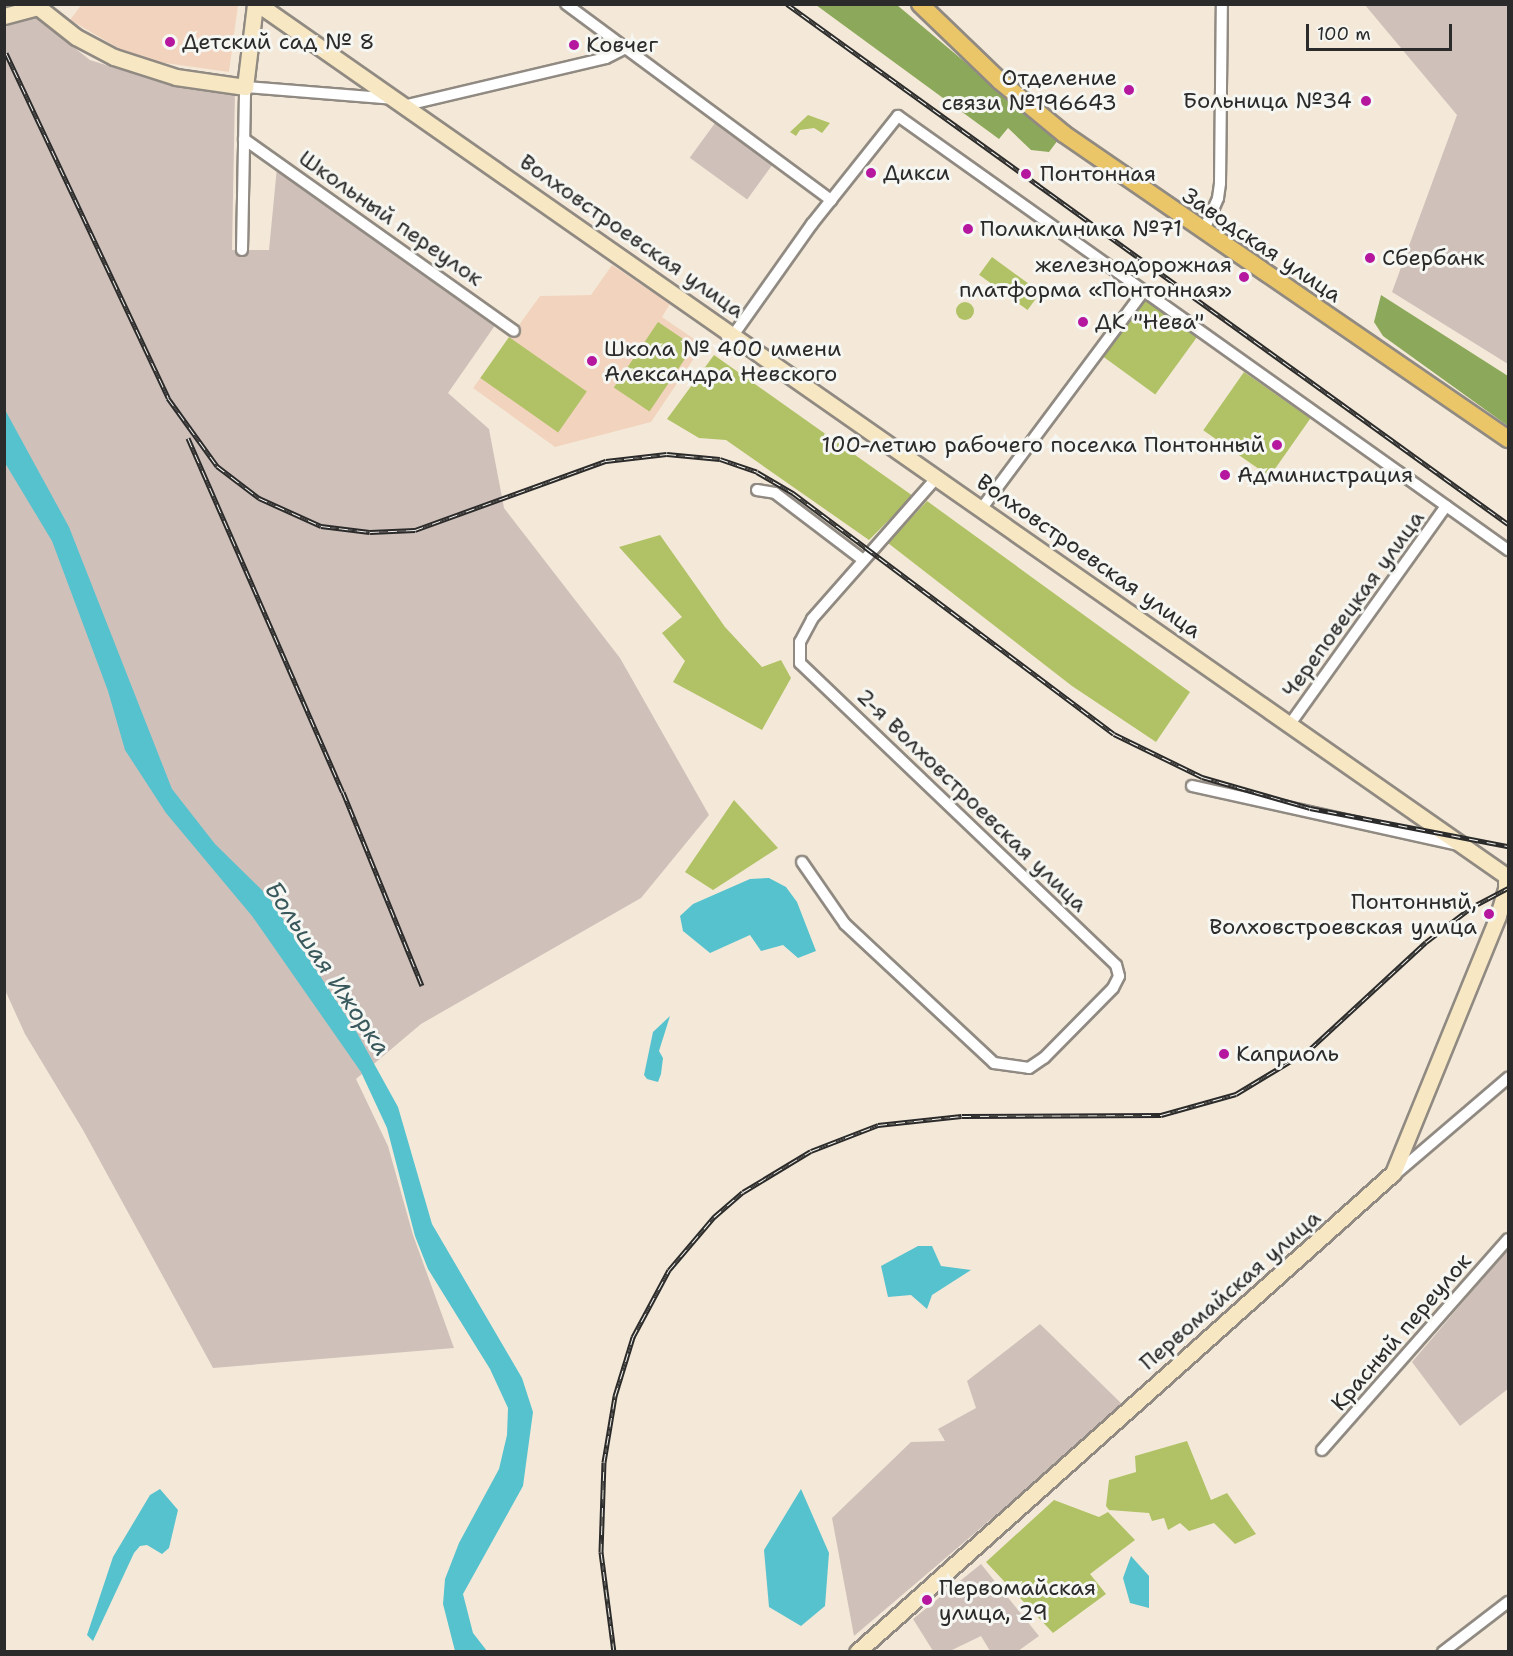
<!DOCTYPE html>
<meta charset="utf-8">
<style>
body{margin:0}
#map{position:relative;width:1513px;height:1656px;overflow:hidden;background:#f4e9d8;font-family:"Shantell Sans",sans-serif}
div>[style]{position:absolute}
.built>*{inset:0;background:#f2d4be}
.industrial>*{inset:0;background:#cfc0ba;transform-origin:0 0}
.green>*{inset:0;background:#b0c265;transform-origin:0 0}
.round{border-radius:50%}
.forest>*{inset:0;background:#8ca85a}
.water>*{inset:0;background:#56c2ce}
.roads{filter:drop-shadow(2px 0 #908a82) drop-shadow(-2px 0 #908a82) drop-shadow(0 2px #908a82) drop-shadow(0 -2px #908a82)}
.street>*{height:10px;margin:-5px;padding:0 5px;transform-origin:5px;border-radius:5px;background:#fff}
.secondary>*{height:15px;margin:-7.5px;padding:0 7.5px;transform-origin:7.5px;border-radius:7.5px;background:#f7e8c3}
.primary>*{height:16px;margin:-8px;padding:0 8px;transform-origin:8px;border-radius:8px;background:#ebc669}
.rail>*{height:5px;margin-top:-2.5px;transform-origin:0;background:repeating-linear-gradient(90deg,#f6f6f2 0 9px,#2b2b2b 0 18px);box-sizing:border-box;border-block:2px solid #2b2b2b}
.dots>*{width:16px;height:16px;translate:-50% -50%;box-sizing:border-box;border:3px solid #f6f6f2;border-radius:50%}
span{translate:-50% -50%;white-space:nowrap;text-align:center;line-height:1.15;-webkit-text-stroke:6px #f6f6f2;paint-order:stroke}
.poi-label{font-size:22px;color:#2b2b2b}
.left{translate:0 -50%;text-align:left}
.right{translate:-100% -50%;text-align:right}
.street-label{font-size:22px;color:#2b2b2b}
.water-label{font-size:24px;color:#38585c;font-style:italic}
.frame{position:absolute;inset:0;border:6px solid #2b2b2b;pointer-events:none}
.scale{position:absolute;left:1306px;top:24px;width:146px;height:27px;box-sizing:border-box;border:3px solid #2b2b2b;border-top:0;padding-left:8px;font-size:18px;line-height:21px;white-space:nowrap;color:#2b2b2b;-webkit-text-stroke:4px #f6f6f2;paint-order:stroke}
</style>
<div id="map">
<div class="built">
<i style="clip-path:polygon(125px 4px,238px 5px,229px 72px,158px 62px,120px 49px,70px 20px,81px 5px)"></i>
<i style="clip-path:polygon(612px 265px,670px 304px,662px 317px,703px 345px,651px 422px,555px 447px,473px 388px,540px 296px,591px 295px)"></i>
</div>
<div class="industrial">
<i style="clip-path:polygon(1365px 5px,1508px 5px,1508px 364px,1392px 292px,1457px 115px)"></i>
<i style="clip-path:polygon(35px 17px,90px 60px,147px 78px,235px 91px,232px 250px,269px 250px,277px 167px,496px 324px,448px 393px,489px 429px,504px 508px,620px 658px,709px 815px,641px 898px,421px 1024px,356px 1079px,388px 1146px,413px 1235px,454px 1348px,213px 1368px,83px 1130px,25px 1034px,5px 990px,4px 27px)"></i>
<i style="left:715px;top:123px;width:71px;height:43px;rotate:36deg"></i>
<i style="clip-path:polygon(1508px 1249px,1508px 1389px,1460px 1426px,1412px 1362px)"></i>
<i style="clip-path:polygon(1040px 1324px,1124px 1406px,854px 1636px,832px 1518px,911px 1442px,945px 1441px,938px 1429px,976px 1408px,967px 1381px)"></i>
<i style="clip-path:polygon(981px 1564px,1039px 1636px,1018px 1651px,990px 1651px,981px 1636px,950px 1651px,933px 1651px,913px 1619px)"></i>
</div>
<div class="green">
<i style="clip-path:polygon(808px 115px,830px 123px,822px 133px,814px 128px,800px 130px,796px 136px,790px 132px)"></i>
<i style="left:992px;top:257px;width:60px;height:22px;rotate:36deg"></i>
<i style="left:1145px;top:298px;width:65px;height:72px;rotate:36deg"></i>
<i class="round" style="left:956px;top:302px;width:18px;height:18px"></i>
<i style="left:658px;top:322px;width:43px;height:79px;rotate:34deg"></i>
<i style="left:509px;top:337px;width:95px;height:50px;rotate:35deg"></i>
<i style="clip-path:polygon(714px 355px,913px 496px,869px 540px,726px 440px,699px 438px,667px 419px)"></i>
<i style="left:1244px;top:372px;width:81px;height:71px;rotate:35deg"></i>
<i style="clip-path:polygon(927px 501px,1190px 692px,1156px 742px,1072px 686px,888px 543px)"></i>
<i style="clip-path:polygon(660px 535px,725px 627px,762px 667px,781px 660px,791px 678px,762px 730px,673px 682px,685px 661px,662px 633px,682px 617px,619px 547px)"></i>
<i style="clip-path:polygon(734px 800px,778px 848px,713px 890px,685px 872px)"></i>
<i style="clip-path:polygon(1187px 1441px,1211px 1500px,1227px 1493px,1256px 1534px,1235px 1544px,1214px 1523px,1189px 1531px,1180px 1523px,1168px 1530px,1164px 1518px,1152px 1521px,1149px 1513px,1109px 1510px,1106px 1506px,1109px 1480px,1136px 1472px,1135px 1456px)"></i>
<i style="clip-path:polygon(1054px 1500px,1099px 1517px,1108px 1512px,1135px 1540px,1090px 1574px,1106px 1594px,1053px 1633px,986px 1562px)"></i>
</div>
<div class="forest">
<i style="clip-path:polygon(816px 5px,897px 5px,1058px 140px,1049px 152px,1031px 150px,1008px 128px,999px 139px)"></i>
<i style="clip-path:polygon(1381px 295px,1508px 376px,1508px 426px,1383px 336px,1374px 322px)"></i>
</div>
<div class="water">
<i style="clip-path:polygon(4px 408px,69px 527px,172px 789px,215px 844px,268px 896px,356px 1031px,398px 1107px,432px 1224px,522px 1378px,533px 1412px,523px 1486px,463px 1594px,473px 1633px,487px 1651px,455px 1651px,443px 1604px,445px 1579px,459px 1543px,499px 1469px,507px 1435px,508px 1408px,490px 1369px,428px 1269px,415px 1236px,387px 1128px,361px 1072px,252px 916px,166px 813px,125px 750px,108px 691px,52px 541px,5px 463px)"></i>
<i style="clip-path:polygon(769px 878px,786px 887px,797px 902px,816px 951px,798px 958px,783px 945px,761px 951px,750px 935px,710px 953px,683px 931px,680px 916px,693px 904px,750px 879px)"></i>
<i style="clip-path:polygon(670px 1016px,659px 1051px,663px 1058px,661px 1074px,658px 1082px,647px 1079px,644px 1075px,653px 1032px)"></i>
<i style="clip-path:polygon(918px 1246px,932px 1246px,941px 1266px,971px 1270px,932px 1295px,927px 1309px,911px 1295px,888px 1297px,881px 1266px)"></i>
<i style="clip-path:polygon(160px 1489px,178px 1510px,169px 1548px,162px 1554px,147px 1545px,140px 1546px,134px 1553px,93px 1641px,87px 1635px,113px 1557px,150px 1495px)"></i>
<i style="clip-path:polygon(801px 1489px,829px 1553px,825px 1606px,801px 1626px,769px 1607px,764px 1550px)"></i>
<i style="clip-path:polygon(1131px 1556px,1149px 1576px,1149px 1608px,1130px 1603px,1123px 1578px)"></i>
</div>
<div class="roads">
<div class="street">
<i style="left:566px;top:4px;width:330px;rotate:36.5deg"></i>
<i style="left:407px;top:105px;width:204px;rotate:-13.3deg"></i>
<i style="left:606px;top:58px;width:22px;rotate:-27deg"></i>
<i style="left:244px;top:139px;width:331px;rotate:35.4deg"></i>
<i style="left:1203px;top:232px;width:37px;rotate:-66deg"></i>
<i style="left:1218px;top:198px;width:15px;rotate:-82deg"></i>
<i style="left:1220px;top:183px;width:179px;rotate:-89.4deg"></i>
<i style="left:242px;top:250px;width:163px;rotate:-88.9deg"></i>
<i style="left:245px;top:87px;width:149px;rotate:4.6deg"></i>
<i style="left:734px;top:334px;width:135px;rotate:-54.7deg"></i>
<i style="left:812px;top:224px;width:138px;rotate:-51.5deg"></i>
<i style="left:898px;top:116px;width:749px;rotate:35.43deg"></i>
<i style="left:757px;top:490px;width:18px;rotate:9deg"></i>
<i style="left:775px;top:493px;width:109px;rotate:37.2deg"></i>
<i style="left:982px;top:508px;width:271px;rotate:-53.3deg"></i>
<i style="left:1290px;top:724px;width:268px;rotate:-54.4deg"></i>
<i style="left:1192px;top:786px;width:272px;rotate:12.5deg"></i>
<i style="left:802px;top:862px;width:75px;rotate:55.3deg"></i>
<i style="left:845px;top:924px;width:204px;rotate:43deg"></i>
<i style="left:994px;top:1063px;width:35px;rotate:8deg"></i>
<i style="left:1029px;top:1068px;width:18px;rotate:-34deg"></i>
<i style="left:1044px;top:1058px;width:98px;rotate:-45.4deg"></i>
<i style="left:1113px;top:988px;width:13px;rotate:-63deg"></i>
<i style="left:1119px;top:976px;width:11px;rotate:-105deg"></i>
<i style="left:1116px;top:965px;width:437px;rotate:-136.3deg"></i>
<i style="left:800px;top:663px;width:21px;rotate:-90deg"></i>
<i style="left:800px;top:642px;width:26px;rotate:-62deg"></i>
<i style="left:812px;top:619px;width:189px;rotate:-48.6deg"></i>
<i style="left:1392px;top:1177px;width:153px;rotate:-40.5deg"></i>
<i style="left:1322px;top:1450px;width:281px;rotate:-48.6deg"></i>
<i style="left:1443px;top:1652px;width:82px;rotate:-37.6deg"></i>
</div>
<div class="secondary">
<i style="left:258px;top:4px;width:1522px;rotate:34.94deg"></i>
<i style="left:1506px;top:876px;width:13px;rotate:90deg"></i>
<i style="left:1506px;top:889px;width:28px;rotate:107deg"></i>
<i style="left:1498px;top:916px;width:278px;rotate:112.2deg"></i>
<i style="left:1393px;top:1173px;width:719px;rotate:138.21deg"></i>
<i style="left:4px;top:16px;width:35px;rotate:-15deg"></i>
<i style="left:38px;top:7px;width:48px;rotate:38.3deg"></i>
<i style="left:76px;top:37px;width:43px;rotate:27.8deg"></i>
<i style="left:114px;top:57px;width:65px;rotate:17.9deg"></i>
<i style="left:176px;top:77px;width:70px;rotate:8.2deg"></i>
<i style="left:245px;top:87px;width:84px;rotate:-83.1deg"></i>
</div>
<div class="primary">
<i style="left:920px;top:4px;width:111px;rotate:43.9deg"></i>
<i style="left:1000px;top:81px;width:83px;rotate:39.6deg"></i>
<i style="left:1064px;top:134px;width:539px;rotate:34.49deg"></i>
</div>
</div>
<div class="rail">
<i style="left:787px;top:4px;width:889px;rotate:35.8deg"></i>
<i style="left:6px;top:53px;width:381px;rotate:64.8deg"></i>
<i style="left:168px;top:398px;width:84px;rotate:54.2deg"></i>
<i style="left:217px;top:466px;width:53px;rotate:37.3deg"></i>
<i style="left:259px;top:498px;width:68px;rotate:24.3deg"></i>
<i style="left:321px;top:526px;width:49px;rotate:7deg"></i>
<i style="left:370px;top:532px;width:45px;rotate:-2.5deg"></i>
<i style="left:415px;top:530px;width:203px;rotate:-19.9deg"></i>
<i style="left:606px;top:461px;width:61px;rotate:-6.5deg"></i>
<i style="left:667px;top:454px;width:53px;rotate:5.4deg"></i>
<i style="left:720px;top:459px;width:39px;rotate:19deg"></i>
<i style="left:757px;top:472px;width:42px;rotate:30.3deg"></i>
<i style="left:793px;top:493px;width:401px;rotate:36.9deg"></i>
<i style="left:1114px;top:734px;width:98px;rotate:26deg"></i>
<i style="left:1202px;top:777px;width:112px;rotate:16deg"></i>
<i style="left:1310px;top:808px;width:202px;rotate:10.9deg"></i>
<i style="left:188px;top:438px;width:386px;rotate:66.4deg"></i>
<i style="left:343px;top:792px;width:209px;rotate:67.8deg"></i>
<i style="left:614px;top:1652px;width:101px;rotate:-97.4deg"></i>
<i style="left:601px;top:1552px;width:90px;rotate:-88.1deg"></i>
<i style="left:604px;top:1462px;width:67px;rotate:-80.5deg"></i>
<i style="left:615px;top:1396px;width:62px;rotate:-73deg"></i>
<i style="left:633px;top:1337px;width:76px;rotate:-61.8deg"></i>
<i style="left:669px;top:1270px;width:70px;rotate:-49.7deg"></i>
<i style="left:714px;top:1217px;width:38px;rotate:-41deg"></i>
<i style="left:743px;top:1192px;width:79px;rotate:-31.1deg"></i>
<i style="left:811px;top:1151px;width:72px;rotate:-21.2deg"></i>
<i style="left:878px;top:1125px;width:84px;rotate:-6.1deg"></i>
<i style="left:962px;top:1116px;width:199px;rotate:-0.3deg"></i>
<i style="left:1161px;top:1115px;width:78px;rotate:-15.6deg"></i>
<i style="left:1236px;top:1094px;width:85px;rotate:-31.1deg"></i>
<i style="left:1309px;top:1050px;width:159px;rotate:-42.7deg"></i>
<i style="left:1426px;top:942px;width:58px;rotate:-37.3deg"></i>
<i style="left:1472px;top:907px;width:41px;rotate:-27.8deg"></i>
</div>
<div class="dots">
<i style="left:170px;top:42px;background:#b5179e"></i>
<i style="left:574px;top:45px;background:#b5179e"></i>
<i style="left:1129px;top:90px;background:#b5179e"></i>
<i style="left:1366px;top:101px;background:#b5179e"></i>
<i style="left:871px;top:173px;background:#b5179e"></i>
<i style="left:1026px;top:174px;background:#b5179e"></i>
<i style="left:968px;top:229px;background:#b5179e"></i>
<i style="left:1370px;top:258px;background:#b5179e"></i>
<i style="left:1244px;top:277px;background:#b5179e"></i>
<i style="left:1083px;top:322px;background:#b5179e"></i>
<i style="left:592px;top:361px;background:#b5179e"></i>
<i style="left:1277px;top:445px;background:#b5179e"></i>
<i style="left:1225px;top:475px;background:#b5179e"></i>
<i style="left:1489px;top:914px;background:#b5179e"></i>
<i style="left:1224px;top:1054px;background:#b5179e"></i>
<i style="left:927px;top:1600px;background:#b5179e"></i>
</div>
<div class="poi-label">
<span class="left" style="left:182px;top:42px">Детский сад № 8</span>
<span class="left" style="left:586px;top:45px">Ковчег</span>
<span class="right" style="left:1117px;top:90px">Отделение<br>связи №196643</span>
<span class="right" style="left:1352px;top:101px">Больница №34</span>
<span class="left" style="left:883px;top:173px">Дикси</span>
<span class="left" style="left:1040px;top:174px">Понтонная</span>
<span class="left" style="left:980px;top:229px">Поликлиника №71</span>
<span class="left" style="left:1382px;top:258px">Сбербанк</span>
<span class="right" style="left:1232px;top:277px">железнодорожная<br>платформа «Понтонная»</span>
<span class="left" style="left:1095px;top:322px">ДК "Нева"</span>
<span class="left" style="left:604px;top:361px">Школа № 400 имени<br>Александра Невского</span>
<span class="right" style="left:1265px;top:445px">100-летию рабочего поселка Понтонный</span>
<span class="left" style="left:1237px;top:475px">Администрация</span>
<span class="right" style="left:1477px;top:914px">Понтонный,<br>Волховстроевская улица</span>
<span class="left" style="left:1236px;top:1054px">Каприоль</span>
<span class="left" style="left:939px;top:1600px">Первомайская<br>улица, 29</span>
</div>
<div class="street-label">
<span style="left:391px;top:218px;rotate:35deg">Школьный переулок</span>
<span style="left:632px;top:236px;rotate:35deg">Волховстроевская улица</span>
<span style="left:1262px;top:245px;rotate:34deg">Заводская улица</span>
<span style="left:1089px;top:556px;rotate:35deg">Волховстроевская улица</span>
<span style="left:1353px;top:604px;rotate:-54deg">Череповецкая улица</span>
<span style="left:972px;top:800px;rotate:44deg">2-я Волховстроевская улица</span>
<span style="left:1230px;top:1290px;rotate:-41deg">Первомайская улица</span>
<span style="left:1401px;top:1332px;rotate:-49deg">Красный переулок</span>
</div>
<div class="water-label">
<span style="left:327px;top:969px;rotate:56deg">Большая Ижорка</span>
</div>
<div class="frame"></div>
<div class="scale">100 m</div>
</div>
